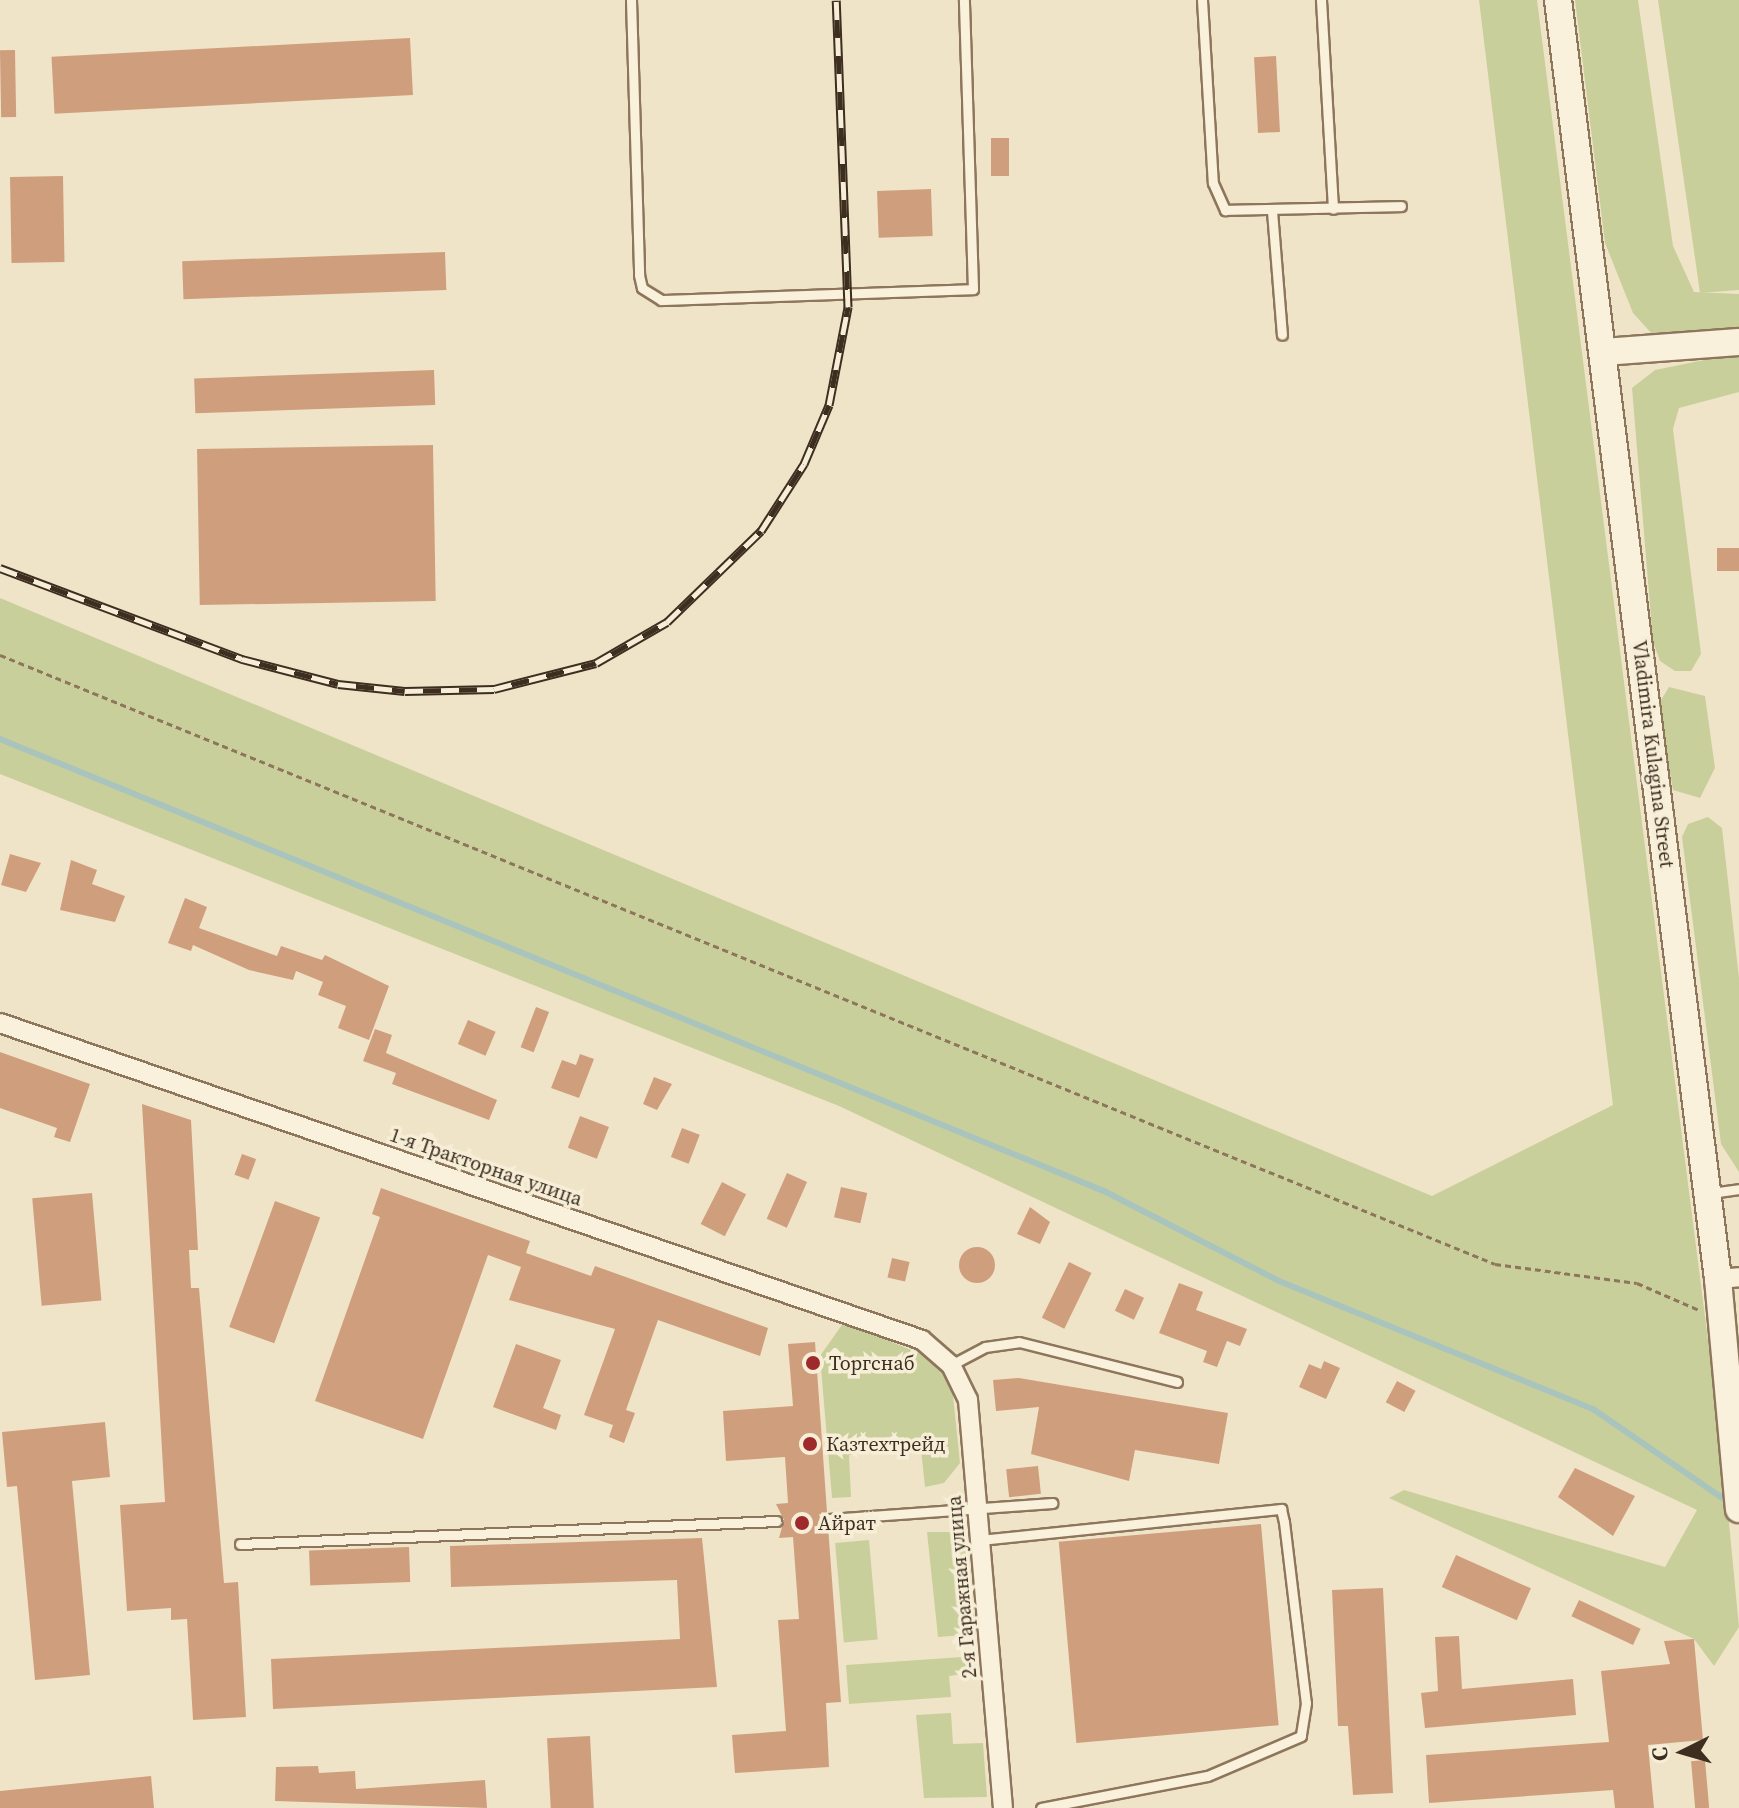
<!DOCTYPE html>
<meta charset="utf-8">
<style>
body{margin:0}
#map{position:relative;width:1739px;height:1808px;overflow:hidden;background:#f0e4c8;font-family:"Source Serif 4",serif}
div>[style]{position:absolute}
.green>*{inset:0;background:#c9cf9b;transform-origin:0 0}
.stream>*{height:6px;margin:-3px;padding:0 3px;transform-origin:3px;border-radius:3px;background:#a9c4bc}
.building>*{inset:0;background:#cf9f7d;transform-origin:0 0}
.round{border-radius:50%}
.path>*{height:3px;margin-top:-1.5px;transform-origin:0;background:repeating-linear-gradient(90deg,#8d765c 0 6px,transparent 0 10px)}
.roads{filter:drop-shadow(2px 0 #8d765c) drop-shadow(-2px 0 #8d765c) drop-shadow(0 2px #8d765c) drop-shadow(0 -2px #8d765c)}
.lane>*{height:9px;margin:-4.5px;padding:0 4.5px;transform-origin:4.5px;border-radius:4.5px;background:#faf1dc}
.street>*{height:18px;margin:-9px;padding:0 9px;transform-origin:9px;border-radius:9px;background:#faf1dc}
.secondary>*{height:26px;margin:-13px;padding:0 13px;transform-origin:13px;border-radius:13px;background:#faf1dc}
.rail>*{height:9px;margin-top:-4.5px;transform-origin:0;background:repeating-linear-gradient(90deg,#f7eed8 0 18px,#3d2e20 0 36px);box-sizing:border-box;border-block:2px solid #3d2e20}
.dots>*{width:22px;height:22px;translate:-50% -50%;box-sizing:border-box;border:4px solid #f7eed8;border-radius:50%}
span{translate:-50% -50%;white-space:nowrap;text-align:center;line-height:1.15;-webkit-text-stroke:7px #f7eed8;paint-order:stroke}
.street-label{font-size:20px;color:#3d2e20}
.poi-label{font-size:20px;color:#3d2e20}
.left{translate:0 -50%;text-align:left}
.north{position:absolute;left:1643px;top:1712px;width:80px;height:80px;-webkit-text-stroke:6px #f7eed8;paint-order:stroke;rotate:265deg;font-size:22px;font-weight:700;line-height:32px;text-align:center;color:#3d2e20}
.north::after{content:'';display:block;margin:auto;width:28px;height:36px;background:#3d2e20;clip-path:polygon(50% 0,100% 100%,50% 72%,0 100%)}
</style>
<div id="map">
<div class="green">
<i style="clip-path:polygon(1479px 0,1537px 0,1722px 1450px,1739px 1627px,1714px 1666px,1694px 1639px,1389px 1498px,1404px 1490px,1665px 1567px,1697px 1510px,839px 1106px,0 774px,0 598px,1432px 1196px,1613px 1105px)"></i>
<i style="clip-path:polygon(1575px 0,1638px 0,1673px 246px,1694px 292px,1739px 294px,1739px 335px,1674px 340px,1653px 335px,1633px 313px,1605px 243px)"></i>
<i style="clip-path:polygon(1658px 0,1739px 0,1739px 290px,1700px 293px)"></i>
<i style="clip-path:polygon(1739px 353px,1739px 392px,1679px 408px,1673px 429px,1701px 654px,1691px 671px,1675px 671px,1660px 661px,1653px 642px,1632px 388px,1655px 370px)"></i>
<i style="clip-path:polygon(1669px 687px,1705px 696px,1715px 768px,1700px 798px,1673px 790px,1658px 705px)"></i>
<i style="clip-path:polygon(1708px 817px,1722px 828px,1739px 978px,1739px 1172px,1721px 1144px,1682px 837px,1688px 824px)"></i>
<i style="clip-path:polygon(844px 1322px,928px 1357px,942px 1370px,952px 1386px,960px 1463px,944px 1483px,925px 1487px,921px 1449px,849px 1455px,851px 1497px,832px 1498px,820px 1356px)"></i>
<i style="clip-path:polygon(927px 1532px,954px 1532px,969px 1553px,976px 1634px,938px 1637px)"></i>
<i style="left:869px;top:1540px;width:100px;height:34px;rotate:85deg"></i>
<i style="clip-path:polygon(977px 1656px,978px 1672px,949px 1676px,951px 1697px,849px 1704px,846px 1665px)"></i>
<i style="clip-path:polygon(951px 1713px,953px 1744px,983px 1743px,987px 1797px,924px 1798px,916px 1715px)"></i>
</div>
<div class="stream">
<i style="left:0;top:739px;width:1193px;rotate:22.27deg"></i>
<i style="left:1104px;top:1191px;width:197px;rotate:27.2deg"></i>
<i style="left:1279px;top:1281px;width:339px;rotate:22.2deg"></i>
<i style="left:1593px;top:1409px;width:168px;rotate:34.5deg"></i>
</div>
<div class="building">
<i style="left:410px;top:38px;width:57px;height:359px;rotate:87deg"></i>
<i style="left:15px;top:50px;width:67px;height:15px;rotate:89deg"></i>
<i style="left:1276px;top:56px;width:76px;height:22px;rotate:87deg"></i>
<i style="left:991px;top:138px;width:18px;height:38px"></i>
<i style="left:63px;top:176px;width:86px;height:53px;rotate:89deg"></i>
<i style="left:931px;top:189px;width:47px;height:54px;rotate:88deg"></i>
<i style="left:445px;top:252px;width:38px;height:263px;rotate:88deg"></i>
<i style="left:434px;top:370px;width:35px;height:240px;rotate:88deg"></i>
<i style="left:433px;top:445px;width:156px;height:236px;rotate:89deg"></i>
<i style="left:1739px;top:548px;width:23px;height:22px;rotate:90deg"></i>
<i style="clip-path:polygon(10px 854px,41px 863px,26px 892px,1px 885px)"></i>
<i style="clip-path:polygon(71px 860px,97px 870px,92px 884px,125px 896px,115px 922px,60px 910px)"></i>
<i style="clip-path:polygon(185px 898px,207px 907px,199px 928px,277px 956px,281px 946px,322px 960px,325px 955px,389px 986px,369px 1040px,338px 1028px,346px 1006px,318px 995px,323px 982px,296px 971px,293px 980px,249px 970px,193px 945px,191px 951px,168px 943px)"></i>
<i style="left:536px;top:1007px;width:14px;height:43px;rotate:21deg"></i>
<i style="left:468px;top:1020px;width:30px;height:26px;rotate:23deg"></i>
<i style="clip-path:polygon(375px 1029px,392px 1035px,386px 1053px,497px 1100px,489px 1120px,392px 1084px,396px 1073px,363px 1061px)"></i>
<i style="clip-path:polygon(0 1052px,90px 1084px,70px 1142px,54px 1137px,57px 1128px,0 1108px)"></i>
<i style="clip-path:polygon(580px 1054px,594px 1059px,579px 1098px,551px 1088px,562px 1060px,576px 1065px)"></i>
<i style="clip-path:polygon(654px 1077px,672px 1084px,657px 1110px,643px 1104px)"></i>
<i style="clip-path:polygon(142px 1104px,191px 1120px,198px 1250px,189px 1250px,191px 1288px,199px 1288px,224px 1583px,238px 1582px,246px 1717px,193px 1720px,187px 1619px,171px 1620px,171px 1608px,127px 1611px,120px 1505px,165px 1502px)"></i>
<i style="left:580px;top:1116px;width:31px;height:34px;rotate:21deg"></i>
<i style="left:682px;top:1128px;width:19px;height:31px;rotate:21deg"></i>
<i style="left:242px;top:1154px;width:15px;height:22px;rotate:20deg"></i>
<i style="left:787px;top:1173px;width:22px;height:50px;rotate:24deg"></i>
<i style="left:722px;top:1182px;width:27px;height:47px;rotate:27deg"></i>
<i style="left:841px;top:1187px;width:27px;height:31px;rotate:13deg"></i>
<i style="clip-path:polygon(381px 1188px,530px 1241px,526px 1253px,591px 1276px,595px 1266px,768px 1328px,760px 1356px,658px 1320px,626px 1410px,635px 1413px,624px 1443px,609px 1437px,613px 1425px,584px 1415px,615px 1329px,509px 1300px,521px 1267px,488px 1255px,423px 1439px,315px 1401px,380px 1217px,372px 1214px)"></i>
<i style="left:92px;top:1193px;width:108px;height:60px;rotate:85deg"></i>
<i style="left:275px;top:1201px;width:48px;height:134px;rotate:20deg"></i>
<i style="clip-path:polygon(1030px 1207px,1050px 1222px,1040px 1244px,1017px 1234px)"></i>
<i class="round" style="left:959px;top:1247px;width:36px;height:36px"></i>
<i style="left:892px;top:1258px;width:18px;height:20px;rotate:13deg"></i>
<i style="left:1069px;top:1262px;width:25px;height:62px;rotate:26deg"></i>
<i style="clip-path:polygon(1179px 1283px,1203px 1292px,1196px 1310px,1247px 1329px,1240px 1346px,1227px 1341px,1217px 1367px,1203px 1362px,1207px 1351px,1159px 1333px)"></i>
<i style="left:1125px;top:1289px;width:21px;height:24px;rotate:25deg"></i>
<i style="clip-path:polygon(815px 1342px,827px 1512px,822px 1519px,828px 1526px,841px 1702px,826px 1703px,829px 1767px,735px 1773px,732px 1735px,786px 1731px,778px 1620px,799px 1619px,793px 1537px,779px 1538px,784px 1520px,776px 1504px,788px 1503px,785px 1457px,726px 1461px,723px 1411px,793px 1406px,788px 1344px)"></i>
<i style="clip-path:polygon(516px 1344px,561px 1360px,543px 1408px,561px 1415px,556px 1430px,493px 1407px)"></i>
<i style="clip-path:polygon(1324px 1361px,1340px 1368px,1326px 1399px,1299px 1387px,1309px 1364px,1321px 1369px)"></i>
<i style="clip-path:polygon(1019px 1378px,1228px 1413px,1219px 1464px,1135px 1450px,1129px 1481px,1031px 1454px,1039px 1407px,996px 1411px,993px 1380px)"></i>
<i style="left:1397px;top:1381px;width:21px;height:24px;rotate:28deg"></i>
<i style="clip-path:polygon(105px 1422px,110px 1477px,72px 1481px,90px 1675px,35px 1680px,17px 1486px,7px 1487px,2px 1432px)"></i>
<i style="left:1038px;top:1466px;width:28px;height:32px;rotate:84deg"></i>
<i style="clip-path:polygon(1575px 1468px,1635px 1496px,1613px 1536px,1558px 1497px)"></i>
<i style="left:1261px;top:1524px;width:202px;height:203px;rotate:85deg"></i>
<i style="clip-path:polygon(702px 1538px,717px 1687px,273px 1709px,271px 1659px,680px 1639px,677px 1580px,451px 1587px,450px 1546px)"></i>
<i style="left:409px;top:1547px;width:35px;height:100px;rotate:88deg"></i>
<i style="left:1456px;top:1555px;width:82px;height:35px;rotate:24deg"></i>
<i style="clip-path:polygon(1383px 1588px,1393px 1793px,1353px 1795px,1348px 1726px,1338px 1726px,1332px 1590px)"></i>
<i style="left:1579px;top:1600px;width:68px;height:18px;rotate:25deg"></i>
<i style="clip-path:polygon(1459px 1636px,1462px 1689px,1573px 1679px,1576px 1715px,1425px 1728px,1421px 1693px,1438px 1691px,1435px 1637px)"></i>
<i style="clip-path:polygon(1694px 1639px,1703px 1740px,1648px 1745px,1654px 1808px,1615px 1808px,1613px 1790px,1429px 1803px,1426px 1755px,1609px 1742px,1601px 1671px,1670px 1664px,1664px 1641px)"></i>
<i style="left:590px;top:1736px;width:72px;height:43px;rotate:87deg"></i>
<i style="left:1705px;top:1760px;width:48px;height:14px;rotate:85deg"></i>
<i style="clip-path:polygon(318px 1766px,319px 1773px,355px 1771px,356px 1789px,485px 1780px,487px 1808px,275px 1801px,276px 1767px)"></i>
<i style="clip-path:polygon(151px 1776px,154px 1808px,0 1808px,0 1791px)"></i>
</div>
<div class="path">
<i style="left:0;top:655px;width:1614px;rotate:22.16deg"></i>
<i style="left:1495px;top:1264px;width:143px;rotate:7.6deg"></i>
<i style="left:1637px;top:1283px;width:68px;rotate:23.5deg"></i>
</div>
<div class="roads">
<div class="lane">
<i style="left:631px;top:0;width:275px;rotate:88.3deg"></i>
<i style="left:639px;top:275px;width:13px;rotate:77deg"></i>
<i style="left:642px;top:288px;width:22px;rotate:32deg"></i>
<i style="left:661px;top:300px;width:312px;rotate:-2deg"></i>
<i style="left:973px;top:289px;width:289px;rotate:-91.8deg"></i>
<i style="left:1202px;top:0;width:183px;rotate:86.6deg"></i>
<i style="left:1213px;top:183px;width:30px;rotate:66deg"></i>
<i style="left:1225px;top:210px;width:176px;rotate:-1.3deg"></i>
<i style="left:1321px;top:0;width:209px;rotate:86.7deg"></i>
<i style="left:1272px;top:211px;width:124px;rotate:85.4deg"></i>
<i style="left:1711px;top:1193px;width:28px;rotate:-8deg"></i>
<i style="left:951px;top:1365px;width:38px;rotate:-28deg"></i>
<i style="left:985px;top:1347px;width:34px;rotate:-8deg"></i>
<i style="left:1019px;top:1342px;width:163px;rotate:14.2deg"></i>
<i style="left:829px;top:1519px;width:224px;rotate:-4.1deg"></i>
<i style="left:980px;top:1540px;width:303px;rotate:-5.9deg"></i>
<i style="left:1281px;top:1509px;width:13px;rotate:77deg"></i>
<i style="left:1284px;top:1522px;width:182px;rotate:83.1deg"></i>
<i style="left:1306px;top:1703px;width:33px;rotate:99deg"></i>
<i style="left:1301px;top:1736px;width:102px;rotate:156.9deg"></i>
<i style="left:1207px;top:1776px;width:169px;rotate:169.1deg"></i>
<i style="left:240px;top:1544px;width:537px;rotate:-2.45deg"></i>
</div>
<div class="street">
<i style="left:0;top:1023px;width:975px;rotate:18.97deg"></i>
<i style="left:922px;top:1340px;width:38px;rotate:41deg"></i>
<i style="left:951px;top:1365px;width:39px;rotate:64deg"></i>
<i style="left:968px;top:1400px;width:409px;rotate:85.1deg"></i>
<i style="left:1718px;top:1279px;width:21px;rotate:-5deg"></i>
</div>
<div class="secondary">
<i style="left:1558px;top:0;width:1289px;rotate:82.87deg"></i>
<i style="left:1718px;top:1279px;width:231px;rotate:84.8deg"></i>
<i style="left:1603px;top:352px;width:136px;rotate:-4.2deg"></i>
</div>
</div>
<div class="rail">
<i style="left:0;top:568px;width:259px;rotate:20.6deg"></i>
<i style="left:242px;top:659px;width:99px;rotate:14.6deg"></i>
<i style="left:338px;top:684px;width:67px;rotate:6deg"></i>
<i style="left:405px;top:691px;width:89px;rotate:-1.3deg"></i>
<i style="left:494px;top:689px;width:105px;rotate:-14.3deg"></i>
<i style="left:596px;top:663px;width:82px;rotate:-30deg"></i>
<i style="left:667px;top:622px;width:131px;rotate:-44.1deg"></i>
<i style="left:761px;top:531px;width:80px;rotate:-57.3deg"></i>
<i style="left:804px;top:464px;width:64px;rotate:-67deg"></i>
<i style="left:829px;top:405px;width:100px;rotate:-79deg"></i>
<i style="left:848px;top:307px;width:307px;rotate:-92.2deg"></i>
</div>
<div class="dots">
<i style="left:813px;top:1363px;background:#9e2a2b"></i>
<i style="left:810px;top:1444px;background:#9e2a2b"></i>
<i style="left:802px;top:1523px;background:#9e2a2b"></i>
</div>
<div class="street-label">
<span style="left:1653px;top:754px;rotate:83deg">Vladimira Kulagina Street</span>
<span style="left:486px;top:1167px;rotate:19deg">1-я Тракторная улица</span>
<span style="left:962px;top:1587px;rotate:-95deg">2-я Гаражная улица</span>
</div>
<div class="poi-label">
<span class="left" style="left:829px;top:1363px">Торгснаб</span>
<span class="left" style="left:826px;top:1444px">Казтехтрейд</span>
<span class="left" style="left:818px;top:1523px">Айрат</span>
</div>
<div class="north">С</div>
</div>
